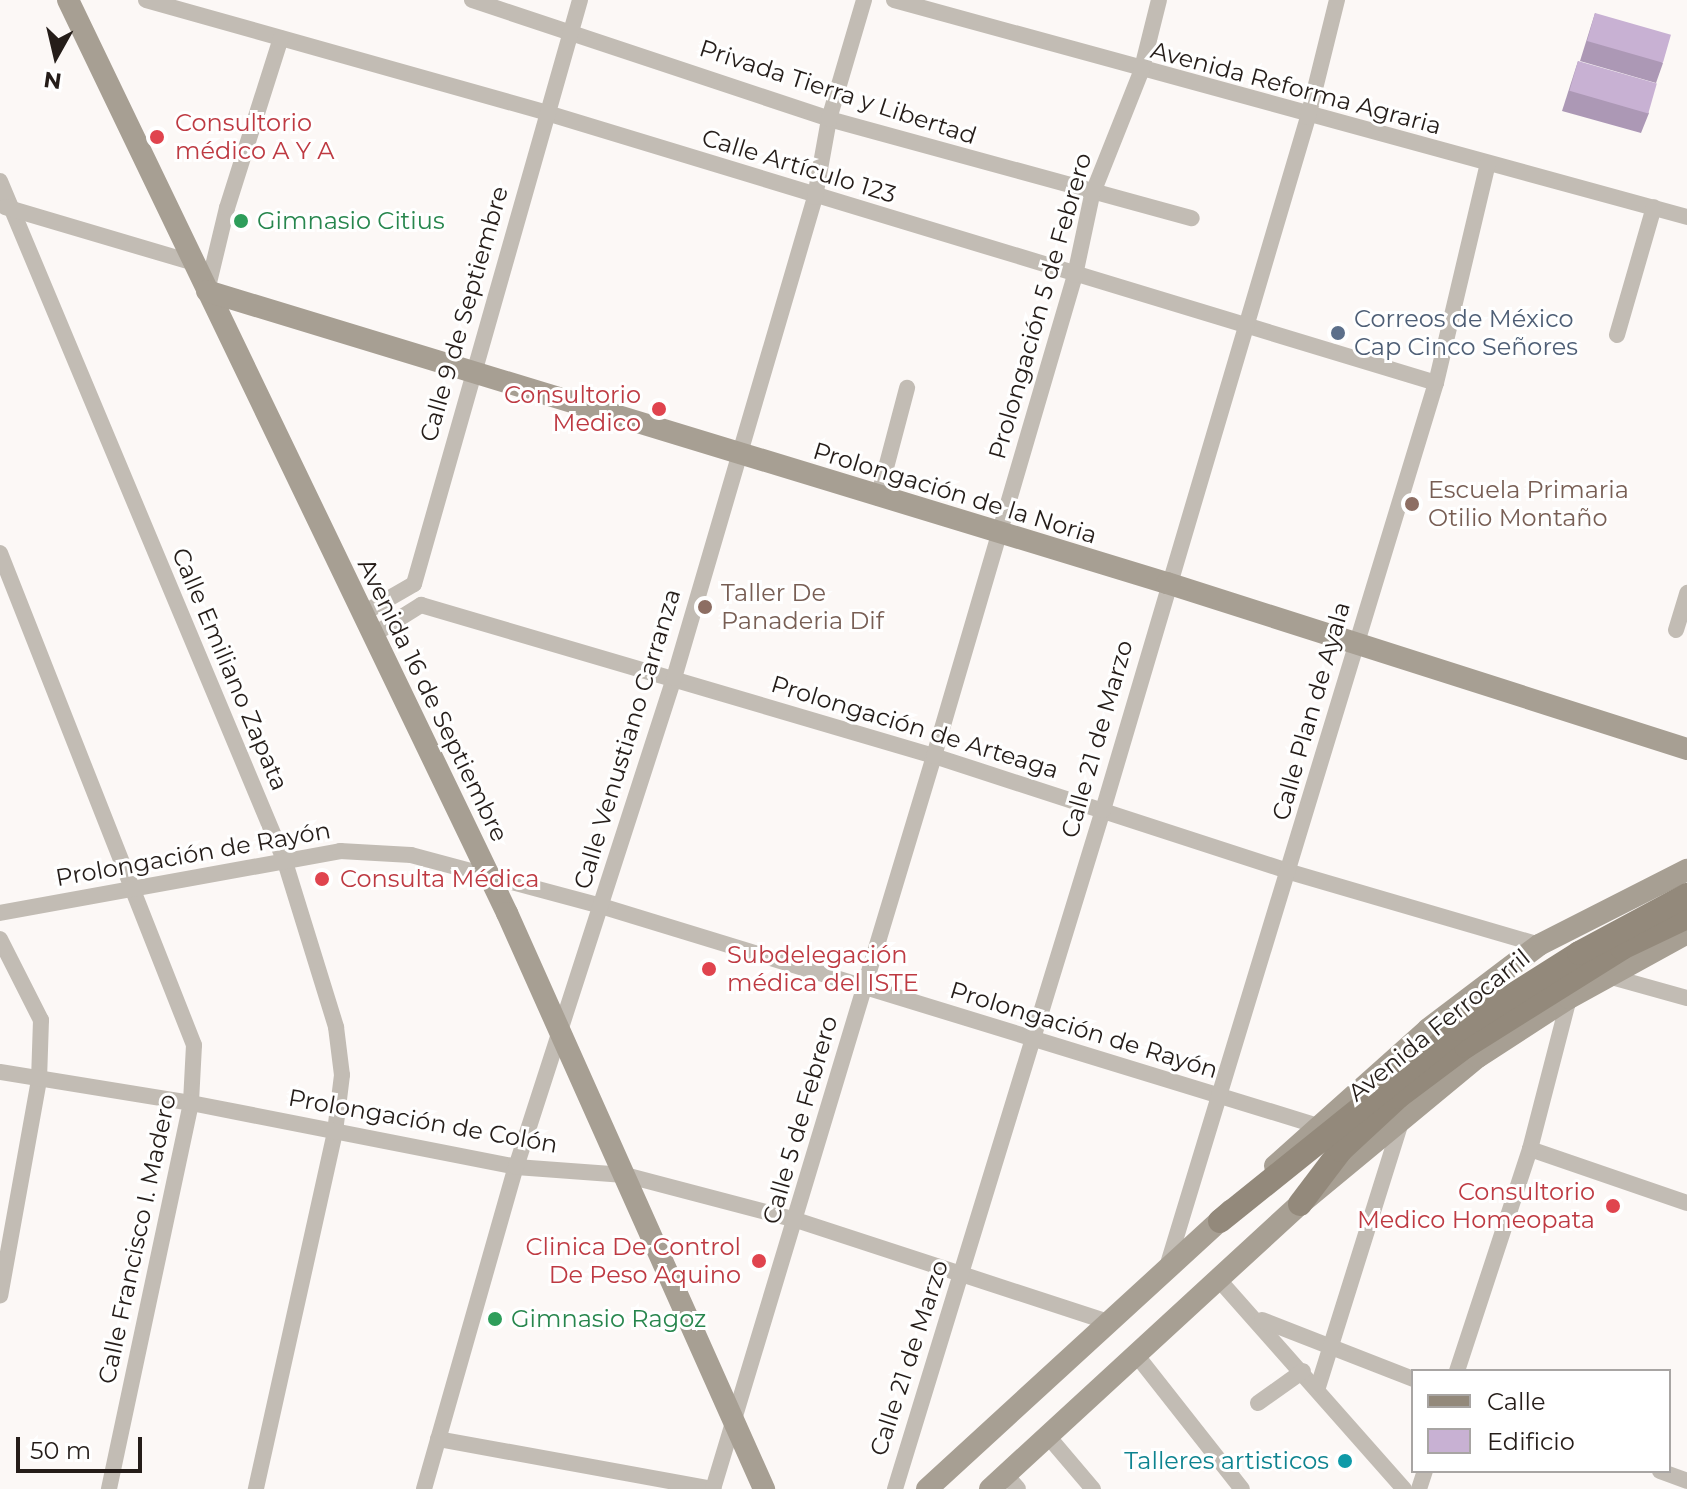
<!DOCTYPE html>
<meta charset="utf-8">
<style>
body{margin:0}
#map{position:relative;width:1687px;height:1489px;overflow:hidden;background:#fcf8f6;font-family:Montserrat,sans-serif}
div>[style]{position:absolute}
.street>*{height:16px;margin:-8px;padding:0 8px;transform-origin:8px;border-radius:8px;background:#c2bcb4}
.secondary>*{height:22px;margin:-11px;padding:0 11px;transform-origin:11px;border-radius:11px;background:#a79f93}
.primary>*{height:24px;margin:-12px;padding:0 12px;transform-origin:12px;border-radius:12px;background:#93897b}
.wall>*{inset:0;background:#ac98b5}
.building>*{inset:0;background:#c8b1d3;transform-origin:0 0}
.dots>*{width:22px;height:22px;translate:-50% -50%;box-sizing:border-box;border:4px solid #fff;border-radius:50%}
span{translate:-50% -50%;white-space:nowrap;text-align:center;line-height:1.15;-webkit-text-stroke:6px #fff;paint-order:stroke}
.street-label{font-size:24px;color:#251d19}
.health-label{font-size:24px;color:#be3a42}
.left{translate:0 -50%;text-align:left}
.right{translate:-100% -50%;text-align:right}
.leisure-label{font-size:24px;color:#27864d}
.service-label{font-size:24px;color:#4e5e75}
.education-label{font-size:24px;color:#785e54}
.culture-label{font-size:24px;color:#0d838f}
.legend{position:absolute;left:1411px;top:1369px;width:260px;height:104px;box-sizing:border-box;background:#fff;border:2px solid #a8a5a3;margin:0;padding:10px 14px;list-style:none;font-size:24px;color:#251d19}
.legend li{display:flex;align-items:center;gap:16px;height:40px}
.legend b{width:40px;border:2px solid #a8a5a3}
.north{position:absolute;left:16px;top:16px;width:80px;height:80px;-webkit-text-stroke:6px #fff;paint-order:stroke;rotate:188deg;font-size:22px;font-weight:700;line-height:32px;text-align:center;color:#251d19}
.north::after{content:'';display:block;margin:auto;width:28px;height:36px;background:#251d19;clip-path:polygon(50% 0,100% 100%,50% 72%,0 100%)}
.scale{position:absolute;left:16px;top:1437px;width:126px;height:36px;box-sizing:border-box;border:4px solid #251d19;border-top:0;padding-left:10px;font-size:24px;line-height:28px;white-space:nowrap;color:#251d19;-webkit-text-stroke:6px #fff;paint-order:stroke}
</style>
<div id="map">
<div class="street">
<i style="left:146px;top:0;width:417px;rotate:15.7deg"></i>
<i style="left:547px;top:113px;width:929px;rotate:16.89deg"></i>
<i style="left:472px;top:0;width:376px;rotate:18.4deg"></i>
<i style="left:829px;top:119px;width:376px;rotate:15.3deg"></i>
<i style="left:894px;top:0;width:822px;rotate:15.3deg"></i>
<i style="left:0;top:181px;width:738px;rotate:67.29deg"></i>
<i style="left:285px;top:862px;width:173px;rotate:72.8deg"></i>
<i style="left:336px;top:1027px;width:48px;rotate:82.9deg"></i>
<i style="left:342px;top:1075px;width:57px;rotate:97deg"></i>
<i style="left:335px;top:1132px;width:366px;rotate:102.5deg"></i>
<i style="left:5px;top:207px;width:197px;rotate:16.5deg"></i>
<i style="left:207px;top:291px;width:85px;rotate:-76.5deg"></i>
<i style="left:227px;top:208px;width:178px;rotate:-72.4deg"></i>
<i style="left:1617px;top:335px;width:133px;rotate:-73.9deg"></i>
<i style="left:878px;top:498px;width:114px;rotate:-75.2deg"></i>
<i style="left:0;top:553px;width:529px;rotate:68.48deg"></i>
<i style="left:194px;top:1045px;width:58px;rotate:93deg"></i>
<i style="left:191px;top:1103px;width:395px;rotate:102deg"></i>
<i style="left:362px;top:614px;width:60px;rotate:-30deg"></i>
<i style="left:414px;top:584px;width:607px;rotate:-74.13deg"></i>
<i style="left:1676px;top:630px;width:39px;rotate:-73deg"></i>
<i style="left:373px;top:635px;width:57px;rotate:-32deg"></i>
<i style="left:421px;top:605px;width:535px;rotate:16.4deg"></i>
<i style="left:934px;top:756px;width:374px;rotate:18deg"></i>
<i style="left:1290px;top:872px;width:259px;rotate:16.3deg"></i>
<i style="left:0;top:913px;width:346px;rotate:-10.3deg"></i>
<i style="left:340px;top:851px;width:71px;rotate:3.2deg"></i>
<i style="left:411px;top:855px;width:197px;rotate:15deg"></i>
<i style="left:601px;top:906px;width:747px;rotate:17.05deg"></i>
<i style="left:0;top:939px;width:91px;rotate:63.2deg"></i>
<i style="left:41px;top:1020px;width:60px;rotate:91.9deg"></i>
<i style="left:39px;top:1080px;width:219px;rotate:100.2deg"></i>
<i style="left:1608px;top:976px;width:82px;rotate:15.6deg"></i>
<i style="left:0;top:1072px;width:193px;rotate:9.2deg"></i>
<i style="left:191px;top:1103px;width:331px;rotate:11.1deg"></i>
<i style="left:516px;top:1167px;width:109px;rotate:4.2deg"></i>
<i style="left:625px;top:1175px;width:177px;rotate:14.7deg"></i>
<i style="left:796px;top:1220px;width:328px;rotate:18.1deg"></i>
<i style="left:1530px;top:1149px;width:166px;rotate:19deg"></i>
<i style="left:1167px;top:1267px;width:924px;rotate:-73.08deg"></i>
<i style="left:1436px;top:383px;width:226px;rotate:-76.7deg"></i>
<i style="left:1220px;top:1281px;width:278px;rotate:48.5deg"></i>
<i style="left:1262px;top:1320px;width:162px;rotate:21.3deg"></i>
<i style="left:1138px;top:1357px;width:168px;rotate:51.8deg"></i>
<i style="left:1457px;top:1371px;width:234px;rotate:-71.8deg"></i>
<i style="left:1530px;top:1149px;width:156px;rotate:-75.5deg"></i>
<i style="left:1318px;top:1387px;width:275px;rotate:-72.6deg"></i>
<i style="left:1258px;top:1403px;width:55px;rotate:-35.4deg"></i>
<i style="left:1047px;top:1435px;width:71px;rotate:49.6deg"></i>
<i style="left:438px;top:1439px;width:280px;rotate:10.3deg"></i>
<i style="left:1660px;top:1471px;width:29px;rotate:20deg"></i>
<i style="left:1006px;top:1475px;width:18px;rotate:49deg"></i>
<i style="left:424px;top:1489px;width:335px;rotate:-74.1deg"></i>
<i style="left:516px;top:1167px;width:514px;rotate:-72.09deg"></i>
<i style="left:674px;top:678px;width:501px;rotate:-73.66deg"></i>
<i style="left:815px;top:197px;width:79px;rotate:-79.8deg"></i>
<i style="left:829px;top:119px;width:124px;rotate:-73.6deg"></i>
<i style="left:713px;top:1489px;width:766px;rotate:-73.22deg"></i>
<i style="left:934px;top:756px;width:501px;rotate:-73.66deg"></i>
<i style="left:1075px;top:275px;width:82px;rotate:-78deg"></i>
<i style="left:1092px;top:195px;width:132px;rotate:-68.3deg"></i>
<i style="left:1141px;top:72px;width:74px;rotate:-76deg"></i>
<i style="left:895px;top:1489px;width:710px;rotate:-72.97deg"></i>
<i style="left:1103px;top:810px;width:723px;rotate:-73.52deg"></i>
<i style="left:1308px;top:117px;width:121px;rotate:-76.1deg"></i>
<i style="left:1419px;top:1489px;width:19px;rotate:-72deg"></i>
</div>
<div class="secondary">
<i style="left:68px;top:0;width:1013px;rotate:64.32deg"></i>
<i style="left:507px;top:913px;width:631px;rotate:65.95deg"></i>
<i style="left:207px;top:291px;width:1003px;rotate:16.92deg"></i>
<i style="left:1167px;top:583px;width:546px;rotate:17.7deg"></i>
<i style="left:1275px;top:1166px;width:205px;rotate:-41.8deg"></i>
<i style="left:1428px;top:1029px;width:139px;rotate:-37.1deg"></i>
<i style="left:1539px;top:945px;width:166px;rotate:-26.9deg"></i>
<i style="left:927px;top:1489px;width:413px;rotate:-42.5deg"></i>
<i style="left:990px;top:1489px;width:421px;rotate:-42.6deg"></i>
<i style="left:1300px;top:1204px;width:231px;rotate:-39.6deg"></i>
<i style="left:1478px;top:1057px;width:108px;rotate:-33deg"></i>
<i style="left:1569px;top:998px;width:135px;rotate:-28.8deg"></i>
</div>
<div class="primary">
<i style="left:1300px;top:1204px;width:68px;rotate:-52.8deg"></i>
<i style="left:1341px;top:1150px;width:78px;rotate:-42.9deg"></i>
<i style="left:1398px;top:1097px;width:85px;rotate:-36.9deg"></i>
<i style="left:1466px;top:1046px;width:184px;rotate:-32.1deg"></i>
<i style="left:1622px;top:948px;width:72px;rotate:-25.5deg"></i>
<i style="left:1220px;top:1221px;width:307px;rotate:-38.8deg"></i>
<i style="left:1459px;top:1029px;width:142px;rotate:-32.3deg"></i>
<i style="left:1579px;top:953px;width:123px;rotate:-28.2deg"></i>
</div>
<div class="wall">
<i style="clip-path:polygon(1595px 13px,1663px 63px,1656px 83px,1580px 61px)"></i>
<i style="clip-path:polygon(1578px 61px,1649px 113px,1641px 133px,1562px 111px)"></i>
</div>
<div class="building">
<i style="left:1595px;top:13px;width:79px;height:29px;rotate:16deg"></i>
<i style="left:1578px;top:61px;width:82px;height:31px;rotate:16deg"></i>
</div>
<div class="dots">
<i style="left:157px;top:137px;background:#e0444e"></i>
<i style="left:241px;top:221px;background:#2e9e5b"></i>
<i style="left:1338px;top:333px;background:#5c6f8a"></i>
<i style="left:659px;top:409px;background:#e0444e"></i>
<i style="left:1412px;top:504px;background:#8d6e63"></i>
<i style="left:705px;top:607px;background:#8d6e63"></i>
<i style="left:322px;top:879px;background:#e0444e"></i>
<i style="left:709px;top:969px;background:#e0444e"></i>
<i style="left:1613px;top:1206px;background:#e0444e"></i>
<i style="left:759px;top:1261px;background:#e0444e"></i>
<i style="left:495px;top:1319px;background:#2e9e5b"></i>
<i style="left:1345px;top:1461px;background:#0f9aa8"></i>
</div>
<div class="street-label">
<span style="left:1296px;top:88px;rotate:15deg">Avenida Reforma Agraria</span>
<span style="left:838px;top:92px;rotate:18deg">Privada Tierra y Libertad</span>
<span style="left:799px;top:166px;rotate:17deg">Calle Artículo 123</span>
<span style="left:1040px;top:306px;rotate:-74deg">Prolongación 5 de Febrero</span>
<span style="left:464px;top:314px;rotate:-74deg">Calle 9 de Septiembre</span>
<span style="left:955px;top:493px;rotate:17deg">Prolongación de la Noria</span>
<span style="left:230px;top:669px;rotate:67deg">Calle Emiliano Zapata</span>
<span style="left:433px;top:700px;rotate:64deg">Avenida 16 de Septiembre</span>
<span style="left:1311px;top:711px;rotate:-74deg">Calle Plan de Ayala</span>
<span style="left:915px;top:727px;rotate:17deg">Prolongación de Arteaga</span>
<span style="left:627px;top:739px;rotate:-73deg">Calle Venustiano Carranza</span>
<span style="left:1097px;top:739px;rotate:-74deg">Calle 21 de Marzo</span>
<span style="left:193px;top:854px;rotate:-10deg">Prolongación de Rayón</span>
<span style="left:1439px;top:1025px;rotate:-39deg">Avenida Ferrocarril</span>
<span style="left:1084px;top:1030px;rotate:17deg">Prolongación de Rayón</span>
<span style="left:800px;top:1120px;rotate:-74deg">Calle 5 de Febrero</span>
<span style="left:423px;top:1121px;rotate:10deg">Prolongación de Colón</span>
<span style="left:137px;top:1239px;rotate:-78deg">Calle Francisco I. Madero</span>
<span style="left:909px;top:1358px;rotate:-72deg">Calle 21 de Marzo</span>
</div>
<div class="health-label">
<span class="left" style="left:175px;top:137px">Consultorio<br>médico A Y A</span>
<span class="right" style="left:641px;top:409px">Consultorio<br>Medico</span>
<span class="left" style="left:340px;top:879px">Consulta Médica</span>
<span class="left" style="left:727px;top:969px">Subdelegación<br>médica del ISTE</span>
<span class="right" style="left:1595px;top:1206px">Consultorio<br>Medico Homeopata</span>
<span class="right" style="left:741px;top:1261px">Clinica De Control<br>De Peso Aquino</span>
</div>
<div class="leisure-label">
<span class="left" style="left:257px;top:221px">Gimnasio Citius</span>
<span class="left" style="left:511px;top:1319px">Gimnasio Ragoz</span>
</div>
<div class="service-label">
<span class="left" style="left:1354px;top:333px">Correos de México<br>Cap Cinco Señores</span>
</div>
<div class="education-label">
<span class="left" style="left:1428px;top:504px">Escuela Primaria<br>Otilio Montaño</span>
<span class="left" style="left:721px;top:607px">Taller De<br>Panaderia Dif</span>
</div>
<div class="culture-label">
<span class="right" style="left:1329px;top:1461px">Talleres artisticos</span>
</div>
<ul class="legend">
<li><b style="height:10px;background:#93897b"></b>Calle</li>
<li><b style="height:22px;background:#c8b1d3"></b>Edificio</li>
</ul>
<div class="north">N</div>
<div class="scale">50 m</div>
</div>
